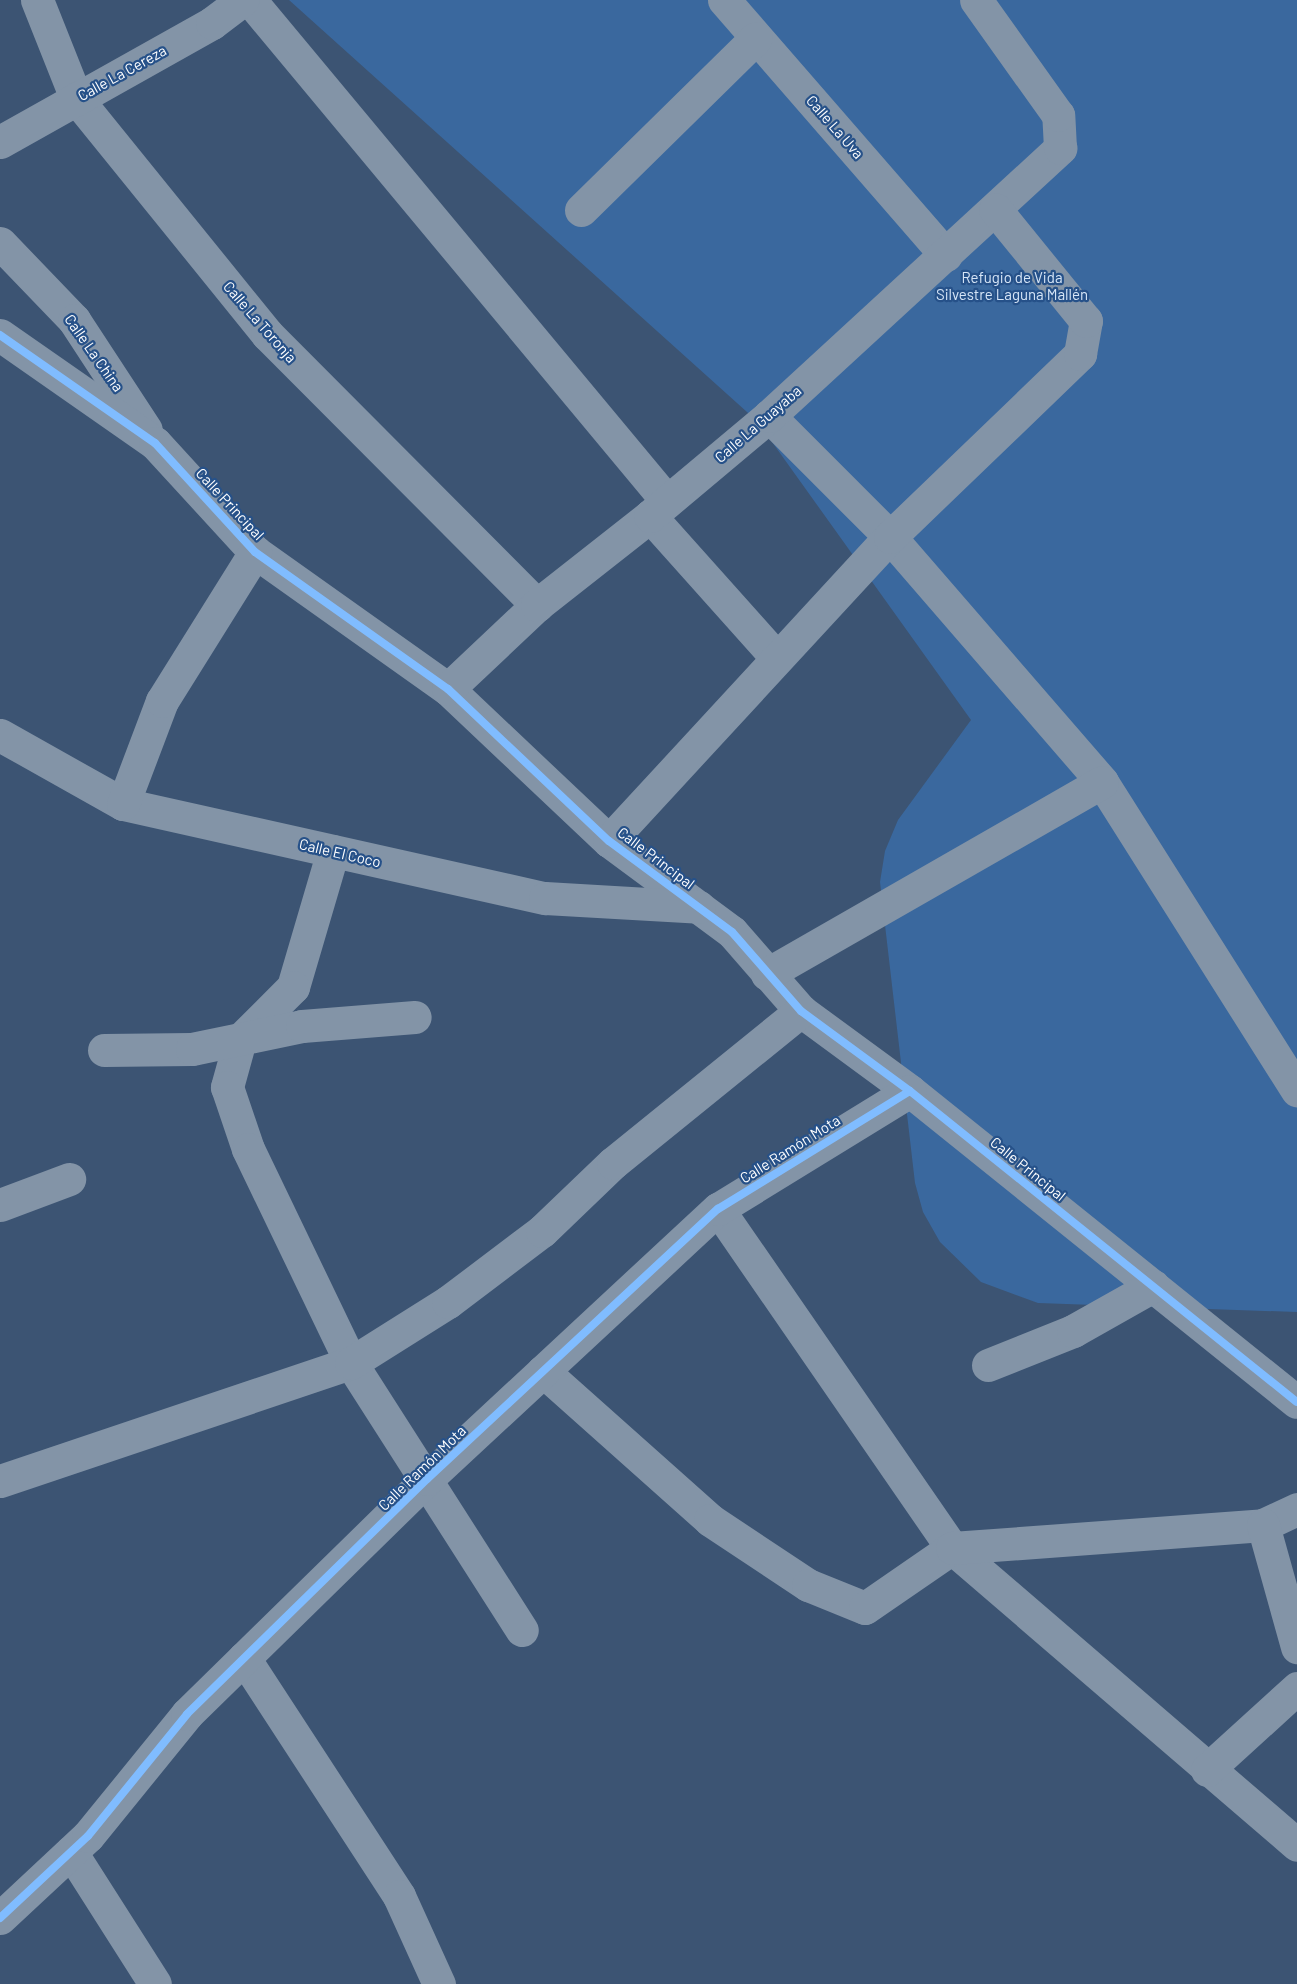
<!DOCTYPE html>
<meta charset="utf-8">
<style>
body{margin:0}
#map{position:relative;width:1297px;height:1984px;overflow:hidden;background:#3c5473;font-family:Barlow,sans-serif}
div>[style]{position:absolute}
.green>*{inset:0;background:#3a689e}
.minor>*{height:33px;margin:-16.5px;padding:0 16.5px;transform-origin:16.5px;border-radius:16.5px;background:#8394a7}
.cycleway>*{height:8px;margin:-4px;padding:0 4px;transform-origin:4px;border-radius:4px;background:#80bcff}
span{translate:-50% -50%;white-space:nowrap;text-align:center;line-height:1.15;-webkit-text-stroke:4.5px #265189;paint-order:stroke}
.street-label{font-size:15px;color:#fff}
.park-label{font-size:15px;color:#d6e5f7}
</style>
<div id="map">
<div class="green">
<i style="clip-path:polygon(289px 0,1297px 0,1297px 1312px,1038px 1303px,981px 1282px,940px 1242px,923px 1212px,915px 1183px,880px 882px,885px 851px,898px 820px,971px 720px,757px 421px)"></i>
</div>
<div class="minor">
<i style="left:37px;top:0;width:105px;rotate:68.3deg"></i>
<i style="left:76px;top:98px;width:304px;rotate:51deg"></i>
<i style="left:267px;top:334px;width:383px;rotate:45.1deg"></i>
<i style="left:250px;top:0;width:652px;rotate:50.23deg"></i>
<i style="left:724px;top:0;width:338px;rotate:49deg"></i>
<i style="left:0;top:142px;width:243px;rotate:-29.3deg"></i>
<i style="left:212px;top:23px;width:38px;rotate:-37deg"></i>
<i style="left:581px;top:210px;width:245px;rotate:-44.5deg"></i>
<i style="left:0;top:243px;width:107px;rotate:46.1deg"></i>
<i style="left:74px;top:320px;width:131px;rotate:56.8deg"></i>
<i style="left:0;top:335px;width:189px;rotate:34.9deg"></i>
<i style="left:155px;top:443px;width:148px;rotate:47.5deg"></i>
<i style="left:255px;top:552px;width:237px;rotate:35.4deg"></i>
<i style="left:448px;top:689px;width:221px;rotate:43.4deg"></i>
<i style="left:609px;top:841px;width:153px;rotate:36.5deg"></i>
<i style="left:732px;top:932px;width:105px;rotate:48.9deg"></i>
<i style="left:801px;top:1011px;width:135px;rotate:36.3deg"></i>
<i style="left:910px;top:1091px;width:496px;rotate:38.8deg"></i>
<i style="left:769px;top:416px;width:171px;rotate:45deg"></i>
<i style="left:890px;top:537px;width:324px;rotate:49.1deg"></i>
<i style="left:1102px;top:782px;width:365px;rotate:57.7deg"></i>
<i style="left:650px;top:516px;width:189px;rotate:48.2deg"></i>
<i style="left:448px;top:689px;width:122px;rotate:-43.3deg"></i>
<i style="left:537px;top:605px;width:144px;rotate:-38.2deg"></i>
<i style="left:650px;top:516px;width:155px;rotate:-40deg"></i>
<i style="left:769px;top:416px;width:396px;rotate:-42.6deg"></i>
<i style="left:1060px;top:148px;width:33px;rotate:-93deg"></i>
<i style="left:1058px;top:115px;width:141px;rotate:-125.5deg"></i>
<i style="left:0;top:735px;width:141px;rotate:29.3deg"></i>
<i style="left:123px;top:804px;width:432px;rotate:12.6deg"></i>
<i style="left:545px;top:898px;width:154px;rotate:3.3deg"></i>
<i style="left:123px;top:804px;width:110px;rotate:-69.3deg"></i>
<i style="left:162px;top:701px;width:176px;rotate:-58deg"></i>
<i style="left:609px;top:841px;width:414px;rotate:-47.3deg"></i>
<i style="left:890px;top:537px;width:264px;rotate:-43.9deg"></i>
<i style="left:1080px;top:354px;width:34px;rotate:-80deg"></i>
<i style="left:1086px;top:321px;width:144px;rotate:-129.1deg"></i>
<i style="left:333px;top:851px;width:142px;rotate:106.4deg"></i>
<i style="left:293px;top:987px;width:75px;rotate:135deg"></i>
<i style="left:240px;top:1040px;width:49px;rotate:105.5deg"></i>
<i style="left:227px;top:1087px;width:65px;rotate:71.3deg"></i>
<i style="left:248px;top:1149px;width:237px;rotate:64.3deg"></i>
<i style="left:351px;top:1363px;width:317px;rotate:57.4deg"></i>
<i style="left:767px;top:974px;width:386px;rotate:-29.8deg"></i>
<i style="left:104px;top:1050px;width:88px;rotate:-0.7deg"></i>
<i style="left:192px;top:1049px;width:112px;rotate:-11.8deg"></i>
<i style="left:302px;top:1026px;width:113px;rotate:-4.6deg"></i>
<i style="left:0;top:1205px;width:74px;rotate:-20.6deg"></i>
<i style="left:718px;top:1209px;width:412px;rotate:55.4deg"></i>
<i style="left:952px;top:1548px;width:455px;rotate:40.7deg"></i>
<i style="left:988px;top:1365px;width:92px;rotate:-21.8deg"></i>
<i style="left:1073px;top:1331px;width:92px;rotate:-29.4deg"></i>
<i style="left:543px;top:1371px;width:224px;rotate:41.7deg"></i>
<i style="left:710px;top:1520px;width:118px;rotate:33.6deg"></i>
<i style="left:808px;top:1585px;width:61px;rotate:22deg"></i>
<i style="left:865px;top:1608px;width:106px;rotate:-34.6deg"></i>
<i style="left:952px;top:1548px;width:312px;rotate:-4.2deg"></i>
<i style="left:1263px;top:1525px;width:38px;rotate:-25deg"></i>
<i style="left:0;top:1481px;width:370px;rotate:-18.6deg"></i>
<i style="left:351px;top:1363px;width:115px;rotate:-32.2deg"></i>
<i style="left:448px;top:1302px;width:118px;rotate:-37.1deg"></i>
<i style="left:542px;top:1231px;width:98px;rotate:-43.8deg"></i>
<i style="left:613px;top:1163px;width:242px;rotate:-39deg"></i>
<i style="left:1263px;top:1525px;width:127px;rotate:74.4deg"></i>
<i style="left:244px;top:1658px;width:284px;rotate:56.9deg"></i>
<i style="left:399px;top:1896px;width:97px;rotate:65.6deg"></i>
<i style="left:1207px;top:1770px;width:122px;rotate:-42.3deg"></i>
<i style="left:71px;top:1852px;width:156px;rotate:57.5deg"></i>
<i style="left:0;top:1918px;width:120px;rotate:-43deg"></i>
<i style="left:88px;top:1836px;width:157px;rotate:-50.9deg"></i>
<i style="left:187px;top:1714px;width:336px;rotate:-44.4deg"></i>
<i style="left:427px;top:1479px;width:397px;rotate:-42.9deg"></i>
<i style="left:718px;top:1209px;width:225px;rotate:-31.6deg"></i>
</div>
<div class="cycleway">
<i style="left:0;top:335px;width:189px;rotate:34.9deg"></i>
<i style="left:155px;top:443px;width:148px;rotate:47.5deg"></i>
<i style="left:255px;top:552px;width:237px;rotate:35.4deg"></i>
<i style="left:448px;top:689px;width:221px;rotate:43.4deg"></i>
<i style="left:609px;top:841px;width:153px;rotate:36.5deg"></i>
<i style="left:732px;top:932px;width:105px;rotate:48.9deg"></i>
<i style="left:801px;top:1011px;width:135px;rotate:36.3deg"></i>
<i style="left:910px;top:1091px;width:496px;rotate:38.8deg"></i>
<i style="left:0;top:1918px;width:120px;rotate:-43deg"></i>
<i style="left:88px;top:1836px;width:157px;rotate:-50.9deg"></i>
<i style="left:187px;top:1714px;width:336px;rotate:-44.4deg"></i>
<i style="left:427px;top:1479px;width:397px;rotate:-42.9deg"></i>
<i style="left:718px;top:1209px;width:225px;rotate:-31.6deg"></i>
</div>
<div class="street-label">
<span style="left:122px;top:73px;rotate:-29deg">Calle La Cereza</span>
<span style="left:835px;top:127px;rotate:49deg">Calle La Uva</span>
<span style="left:260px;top:322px;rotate:49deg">Calle La Toronja</span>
<span style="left:94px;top:353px;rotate:55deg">Calle La China</span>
<span style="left:758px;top:424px;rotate:-41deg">Calle La Guayaba</span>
<span style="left:230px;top:504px;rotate:47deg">Calle Principal</span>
<span style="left:340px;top:853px;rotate:13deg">Calle El Coco</span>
<span style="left:656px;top:858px;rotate:37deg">Calle Principal</span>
<span style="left:790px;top:1149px;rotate:-32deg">Calle Ramón Mota</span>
<span style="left:1028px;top:1169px;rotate:39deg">Calle Principal</span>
<span style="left:422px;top:1468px;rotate:-44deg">Calle Ramón Mota</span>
</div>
<div class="park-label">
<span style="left:1012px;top:286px">Refugio de Vida<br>Silvestre Laguna Mallén</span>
</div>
</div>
